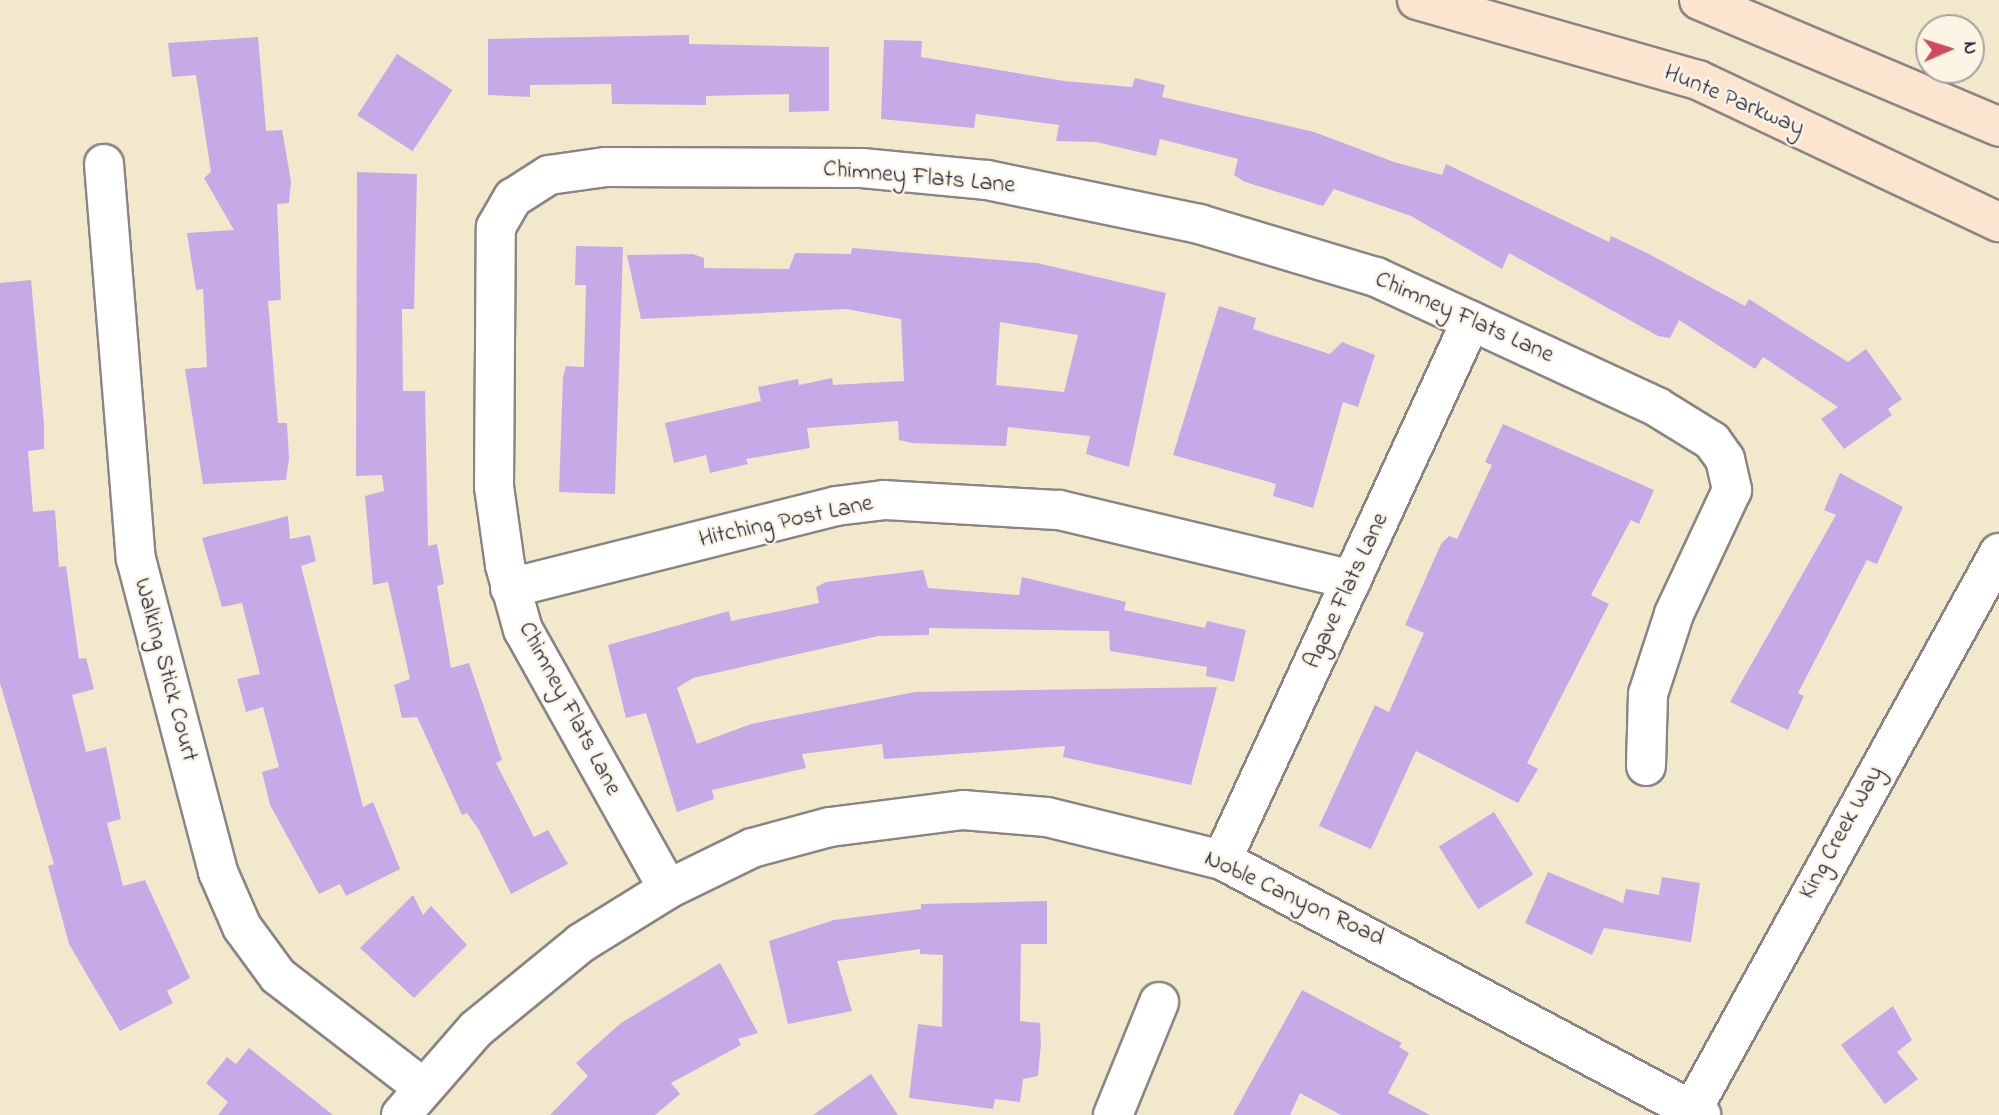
<!DOCTYPE html>
<style>
body{margin:0}
#map{position:relative;width:1999px;height:1115px;overflow:hidden;background:#f2e8cc;font-family:"Indie Flower",sans-serif}
div>[style]{position:absolute}
.building>*{inset:0;background:#c6aae7;transform-origin:0 0}
.roads{filter:drop-shadow(2px 0 #8a8584) drop-shadow(-2px 0 #8a8584) drop-shadow(0 2px #8a8584) drop-shadow(0 -2px #8a8584)}
.minor>*{height:38px;margin:-19px;padding:0 19px;transform-origin:19px;border-radius:19px;background:#fff}
.tertiary>*{height:38px;margin:-19px;padding:0 19px;transform-origin:19px;border-radius:19px;background:#fff}
.secondary>*{height:38px;margin:-19px;padding:0 19px;transform-origin:19px;border-radius:19px;background:#fce5d0}
span{translate:-50% -50%;white-space:nowrap;text-align:center;line-height:1.15;-webkit-text-stroke:5px #fcf5e5;paint-order:stroke}
.street-label{font-size:24px;color:#22223b}
.north{position:absolute;left:1915px;top:14px;width:70px;height:70px;box-sizing:border-box;background:#fcf5e5;border:2px solid #a5a1a1;border-radius:50%;rotate:87deg;font-size:19px;font-weight:700;line-height:28px;text-align:center;color:#22223b}
.north::after{content:'';display:block;margin:auto;width:24px;height:32px;background:#d1495b;clip-path:polygon(50% 0,100% 100%,50% 72%,0 100%)}
</style>
<div id="map">
<div class="building">
<i style="clip-path:polygon(689px 35px,689px 44px,829px 47px,829px 111px,789px 112px,789px 94px,706px 96px,706px 105px,612px 104px,611px 84px,530px 85px,530px 97px,488px 95px,488px 39px)"></i>
<i style="clip-path:polygon(258px 37px,266px 131px,282px 130px,291px 181px,289px 203px,277px 204px,281px 300px,268px 301px,278px 423px,287px 423px,289px 459px,286px 480px,203px 484px,185px 369px,207px 367px,203px 289px,196px 290px,187px 233px,234px 230px,204px 178px,211px 172px,196px 75px,172px 77px,168px 43px)"></i>
<i style="clip-path:polygon(884px 40px,922px 41px,921px 57px,1064px 81px,1132px 87px,1135px 78px,1165px 85px,1162px 97px,1314px 132px,1394px 162px,1442px 175px,1446px 164px,1609px 242px,1611px 236px,1647px 253px,1745px 306px,1749px 299px,1848px 362px,1866px 349px,1902px 399px,1888px 409px,1892px 415px,1844px 449px,1821px 419px,1838px 407px,1763px 357px,1755px 369px,1679px 320px,1670px 338px,1658px 336px,1509px 253px,1502px 269px,1411px 216px,1334px 189px,1323px 206px,1245px 182px,1234px 175px,1238px 159px,1160px 139px,1156px 156px,1096px 142px,1056px 141px,1059px 125px,976px 114px,974px 128px,881px 119px)"></i>
<i style="left:397px;top:54px;width:66px;height:73px;rotate:33deg"></i>
<i style="clip-path:polygon(357px 172px,417px 174px,414px 309px,402px 309px,403px 391px,425px 391px,428px 546px,437px 544px,444px 584px,437px 586px,451px 668px,469px 663px,502px 760px,496px 763px,534px 837px,548px 830px,568px 864px,511px 894px,479px 830px,467px 813px,462px 815px,417px 717px,402px 718px,394px 685px,410px 679px,388px 582px,373px 585px,365px 496px,384px 491px,382px 475px,356px 476px)"></i>
<i style="clip-path:polygon(576px 246px,623px 247px,615px 494px,559px 492px,563px 377px,566px 366px,584px 367px,586px 285px,575px 285px)"></i>
<i style="clip-path:polygon(evenodd,852px 248px,1037px 263px,1166px 293px,1129px 467px,1086px 454px,1090px 436px,1008px 427px,1006px 446px,912px 443px,899px 440px,898px 421px,807px 428px,810px 448px,746px 459px,748px 464px,710px 473px,706px 455px,674px 463px,665px 423px,761px 401px,758px 387px,798px 379px,799px 385px,832px 378px,833px 385px,904px 381px,901px 319px,846px 309px,641px 319px,627px 255px,693px 254px,704px 258px,704px 268px,789px 269px,795px 253px,851px 254px,852px 248px,1000px 322px,1078px 335px,1064px 392px,996px 385px,1000px 322px)"></i>
<i style="clip-path:polygon(31px 280px,44px 424px,44px 449px,28px 451px,33px 512px,55px 510px,59px 567px,66px 566px,79px 659px,86px 658px,94px 689px,72px 695px,86px 752px,106px 747px,121px 819px,107px 823px,123px 886px,145px 880px,190px 978px,167px 991px,173px 1003px,120px 1031px,69px 944px,48px 866px,54px 864px,0 683px,0 283px)"></i>
<i style="clip-path:polygon(1219px 306px,1256px 318px,1253px 329px,1330px 354px,1342px 342px,1375px 355px,1358px 407px,1343px 402px,1313px 508px,1273px 496px,1276px 484px,1173px 455px)"></i>
<i style="clip-path:polygon(1503px 424px,1654px 490px,1639px 524px,1631px 520px,1591px 595px,1609px 604px,1527px 763px,1538px 769px,1518px 803px,1416px 751px,1371px 849px,1319px 826px,1375px 705px,1389px 712px,1424px 633px,1405px 625px,1441px 544px,1449px 536px,1457px 539px,1492px 465px,1485px 462px)"></i>
<i style="clip-path:polygon(1840px 473px,1903px 507px,1877px 564px,1867px 560px,1798px 693px,1804px 696px,1788px 730px,1730px 702px,1836px 515px,1824px 510px)"></i>
<i style="clip-path:polygon(288px 516px,290px 539px,310px 535px,316px 561px,301px 566px,363px 807px,373px 802px,400px 869px,346px 896px,340px 884px,319px 894px,270px 805px,262px 772px,279px 767px,263px 707px,246px 712px,237px 679px,260px 674px,242px 603px,222px 607px,202px 538px)"></i>
<i style="clip-path:polygon(923px 570px,928px 588px,1019px 595px,1022px 577px,1126px 602px,1124px 610px,1205px 628px,1207px 621px,1246px 630px,1234px 682px,1206px 676px,1207px 667px,1110px 651px,1109px 631px,929px 628px,929px 635px,878px 636px,693px 678px,677px 688px,697px 744px,751px 724px,915px 692px,1217px 687px,1191px 785px,1063px 757px,1065px 746px,884px 759px,882px 744px,802px 754px,806px 768px,712px 790px,714px 799px,677px 812px,646px 713px,626px 718px,608px 645px,729px 611px,731px 621px,819px 603px,816px 587px,826px 582px)"></i>
<i style="left:1494px;top:812px;width:74px;height:65px;rotate:58deg"></i>
<i style="clip-path:polygon(1548px 872px,1623px 903px,1626px 889px,1659px 895px,1662px 877px,1700px 883px,1691px 942px,1604px 928px,1592px 955px,1525px 923px)"></i>
<i style="clip-path:polygon(413px 895px,423px 915px,431px 906px,467px 945px,414px 998px,360px 948px)"></i>
<i style="clip-path:polygon(1047px 901px,1047px 944px,1021px 944px,1020px 1021px,1040px 1023px,1041px 1043px,1038px 1076px,1023px 1079px,1020px 1102px,995px 1099px,993px 1109px,909px 1098px,918px 1024px,942px 1027px,943px 955px,920px 954px,920px 949px,837px 961px,852px 1011px,788px 1024px,769px 941px,834px 920px,921px 909px,921px 904px)"></i>
<i style="clip-path:polygon(720px 963px,758px 1033px,738px 1039px,741px 1045px,671px 1083px,680px 1094px,655px 1115px,550px 1115px,588px 1076px,576px 1063px,621px 1023px)"></i>
<i style="clip-path:polygon(1302px 990px,1402px 1043px,1399px 1047px,1409px 1053px,1388px 1093px,1430px 1115px,1341px 1115px,1300px 1093px,1290px 1115px,1233px 1115px)"></i>
<i style="clip-path:polygon(1893px 1006px,1912px 1040px,1897px 1052px,1918px 1079px,1885px 1104px,1841px 1045px)"></i>
<i style="clip-path:polygon(249px 1048px,333px 1115px,218px 1115px,228px 1102px,206px 1083px,227px 1057px,236px 1064px)"></i>
<i style="clip-path:polygon(871px 1074px,898px 1115px,813px 1115px)"></i>
</div>
<div class="roads">
<div class="minor">
<i style="left:104px;top:164px;width:396px;rotate:85.4deg"></i>
<i style="left:136px;top:559px;width:324px;rotate:75.3deg"></i>
<i style="left:218px;top:872px;width:60px;rotate:66.4deg"></i>
<i style="left:242px;top:927px;width:61px;rotate:53.7deg"></i>
<i style="left:278px;top:976px;width:182px;rotate:37.6deg"></i>
<i style="left:510px;top:588px;width:336px;rotate:-14.1deg"></i>
<i style="left:836px;top:506px;width:48px;rotate:-7.1deg"></i>
<i style="left:884px;top:500px;width:175px;rotate:3.3deg"></i>
<i style="left:1059px;top:510px;width:301px;rotate:13.4deg"></i>
<i style="left:668px;top:889px;width:297px;rotate:-119.2deg"></i>
<i style="left:523px;top:630px;width:67px;rotate:-105.5deg"></i>
<i style="left:505px;top:565px;width:79px;rotate:-98deg"></i>
<i style="left:494px;top:487px;width:260px;rotate:-89.6deg"></i>
<i style="left:496px;top:227px;width:34px;rotate:-60deg"></i>
<i style="left:513px;top:198px;width:43px;rotate:-32.6deg"></i>
<i style="left:549px;top:175px;width:58px;rotate:-8deg"></i>
<i style="left:606px;top:167px;width:256px;rotate:0.2deg"></i>
<i style="left:862px;top:168px;width:126px;rotate:5.5deg"></i>
<i style="left:987px;top:180px;width:217px;rotate:11.7deg"></i>
<i style="left:1199px;top:224px;width:185px;rotate:16.7deg"></i>
<i style="left:1376px;top:277px;width:310px;rotate:24.8deg"></i>
<i style="left:1657px;top:407px;width:65px;rotate:31.7deg"></i>
<i style="left:1712px;top:441px;width:22px;rotate:54deg"></i>
<i style="left:1725px;top:459px;width:32px;rotate:77deg"></i>
<i style="left:1732px;top:490px;width:137px;rotate:115.1deg"></i>
<i style="left:1674px;top:614px;width:84px;rotate:108deg"></i>
<i style="left:1648px;top:694px;width:72px;rotate:91.6deg"></i>
<i style="left:401px;top:1115px;width:114px;rotate:-48.9deg"></i>
<i style="left:476px;top:1029px;width:136px;rotate:-39.3deg"></i>
<i style="left:581px;top:943px;width:102px;rotate:-31.8deg"></i>
<i style="left:668px;top:889px;width:93px;rotate:-26deg"></i>
<i style="left:752px;top:848px;width:81px;rotate:-15.1deg"></i>
<i style="left:830px;top:827px;width:134px;rotate:-7.3deg"></i>
<i style="left:963px;top:810px;width:84px;rotate:4.8deg"></i>
<i style="left:1047px;top:817px;width:180px;rotate:13.8deg"></i>
<i style="left:1222px;top:860px;width:594px;rotate:-65.2deg"></i>
<i style="left:1113px;top:1115px;width:122px;rotate:-67.8deg"></i>
</div>
<div class="tertiary">
<i style="left:1222px;top:860px;width:543px;rotate:28.03deg"></i>
<i style="left:1692px;top:1110px;width:636px;rotate:-61.14deg"></i>
</div>
<div class="secondary">
<i style="left:1417px;top:0;width:292px;rotate:15.9deg"></i>
<i style="left:1698px;top:80px;width:333px;rotate:25.3deg"></i>
<i style="left:1699px;top:0;width:326px;rotate:22.9deg"></i>
</div>
</div>
<div class="street-label">
<span style="left:1734px;top:101px;rotate:23deg">Hunte Parkway</span>
<span style="left:919px;top:178px;rotate:5deg">Chimney Flats Lane</span>
<span style="left:1464px;top:318px;rotate:24deg">Chimney Flats Lane</span>
<span style="left:786px;top:522px;rotate:-12deg">Hitching Post Lane</span>
<span style="left:1347px;top:591px;rotate:-65deg">Agave Flats Lane</span>
<span style="left:165px;top:670px;rotate:75deg">Walking Stick Court</span>
<span style="left:569px;top:709px;rotate:62deg">Chimney Flats Lane</span>
<span style="left:1842px;top:833px;rotate:-61deg">King Creek Way</span>
<span style="left:1294px;top:899px;rotate:25deg">Noble Canyon Road</span>
</div>
<div class="north">N</div>
</div>
